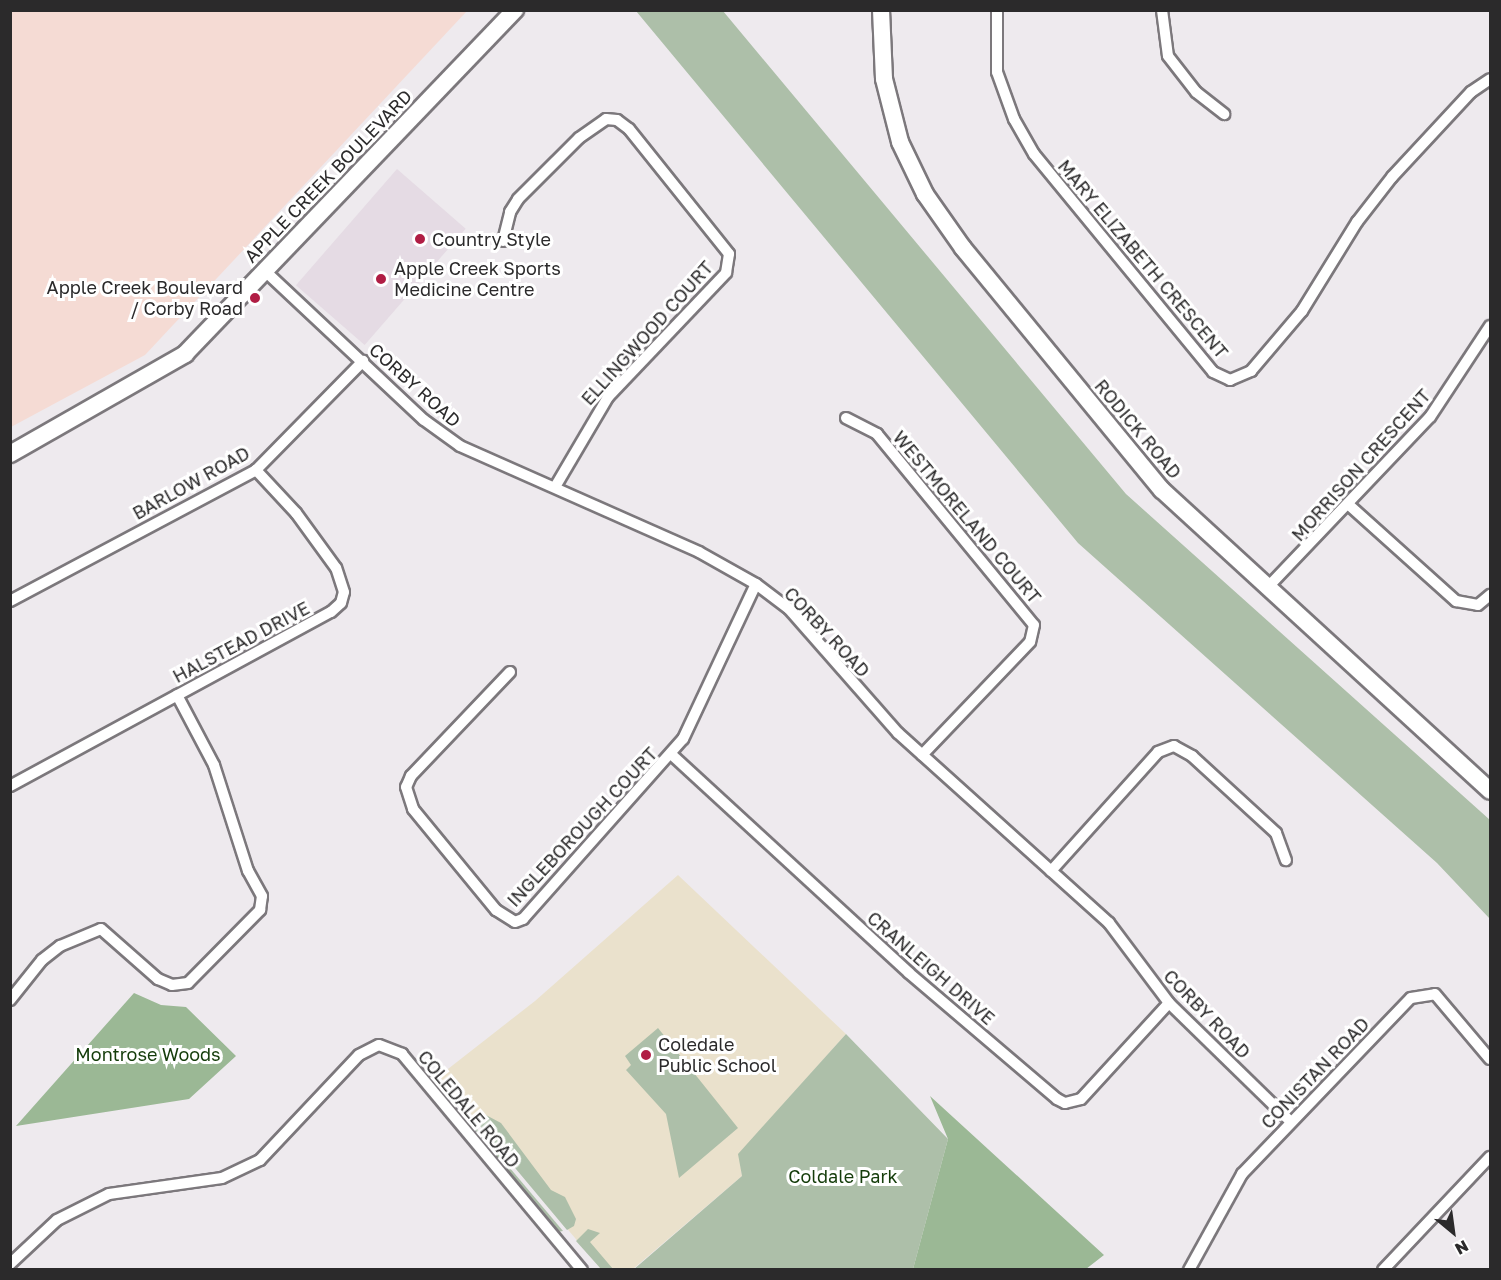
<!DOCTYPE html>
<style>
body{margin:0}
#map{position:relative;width:1501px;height:1280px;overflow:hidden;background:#eeeaee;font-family:"Golos Text",sans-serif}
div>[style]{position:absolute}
.built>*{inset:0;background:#e5dbe4;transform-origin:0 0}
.industrial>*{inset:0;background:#f5dbd4}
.education>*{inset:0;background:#eae1cc}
.green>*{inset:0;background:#adbfa9}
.forest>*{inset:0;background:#9bb895}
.roads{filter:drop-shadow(2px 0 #7c787c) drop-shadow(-2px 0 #7c787c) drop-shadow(0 2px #7c787c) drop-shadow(0 -2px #7c787c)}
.street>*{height:10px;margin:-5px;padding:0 5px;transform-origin:5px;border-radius:5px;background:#fff}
.secondary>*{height:16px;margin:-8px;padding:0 8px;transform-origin:8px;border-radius:8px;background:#fff}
.dots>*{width:16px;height:16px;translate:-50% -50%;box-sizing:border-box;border:3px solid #fff;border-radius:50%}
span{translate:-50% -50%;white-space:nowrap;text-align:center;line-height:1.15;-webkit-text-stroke:6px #fff;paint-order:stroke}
.street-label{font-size:18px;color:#2b2a2b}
.poi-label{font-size:18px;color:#2b2a2b}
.left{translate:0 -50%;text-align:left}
.right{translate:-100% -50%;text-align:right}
.park-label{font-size:18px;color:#143c0a}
.frame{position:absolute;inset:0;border:12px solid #2b2a2b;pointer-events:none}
.north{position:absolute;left:1423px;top:1202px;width:60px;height:60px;-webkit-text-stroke:4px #fff;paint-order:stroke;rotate:151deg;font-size:16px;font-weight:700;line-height:24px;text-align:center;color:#2b2a2b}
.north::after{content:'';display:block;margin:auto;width:21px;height:27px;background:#2b2a2b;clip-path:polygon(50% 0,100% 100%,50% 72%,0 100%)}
</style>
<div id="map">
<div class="built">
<i style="left:397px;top:169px;width:91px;height:154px;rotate:41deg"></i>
</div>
<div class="industrial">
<i style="clip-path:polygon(11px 10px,467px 10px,467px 11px,145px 355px,11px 427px)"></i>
</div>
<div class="education">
<i style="clip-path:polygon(678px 875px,846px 1034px,739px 1154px,742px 1176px,633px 1269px,601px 1269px,439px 1076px,535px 1001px)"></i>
</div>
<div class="green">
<i style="clip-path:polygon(636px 11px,723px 11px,1126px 494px,1490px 820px,1490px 919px,1437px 863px,1078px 543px)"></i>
<i style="clip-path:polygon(658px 1028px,738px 1128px,679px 1178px,666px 1114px,626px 1070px,631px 1065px,625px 1056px)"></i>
<i style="clip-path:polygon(846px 1034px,948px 1139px,913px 1269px,633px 1270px,742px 1176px,738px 1154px)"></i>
<i style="clip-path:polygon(484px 1114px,501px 1123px,551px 1190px,565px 1197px,576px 1219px,574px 1226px,567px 1230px,475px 1120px)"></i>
<i style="clip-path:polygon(472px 1123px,563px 1231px,557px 1232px,472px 1130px)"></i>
<i style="clip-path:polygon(588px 1229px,600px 1233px,590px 1242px,613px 1269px,601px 1269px,576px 1241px)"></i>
</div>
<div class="forest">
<i style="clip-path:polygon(134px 993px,161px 1005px,186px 1007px,236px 1056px,189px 1099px,16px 1126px)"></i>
<i style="clip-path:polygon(930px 1096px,1104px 1255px,1086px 1269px,913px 1269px,948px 1139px)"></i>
</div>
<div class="roads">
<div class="street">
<i style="left:997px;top:10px;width:62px;rotate:90deg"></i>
<i style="left:997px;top:72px;width:50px;rotate:70.1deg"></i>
<i style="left:1014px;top:119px;width:40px;rotate:60.3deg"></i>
<i style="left:1034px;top:154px;width:282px;rotate:50.6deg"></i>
<i style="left:1213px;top:372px;width:19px;rotate:25deg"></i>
<i style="left:1230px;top:380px;width:23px;rotate:-23deg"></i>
<i style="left:1251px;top:371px;width:79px;rotate:-49.6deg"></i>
<i style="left:1302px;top:311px;width:105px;rotate:-58.3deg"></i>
<i style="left:1357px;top:222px;width:57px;rotate:-52.1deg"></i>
<i style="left:1392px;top:177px;width:116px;rotate:-47.1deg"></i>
<i style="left:1471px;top:92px;width:23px;rotate:-34deg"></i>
<i style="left:1162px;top:10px;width:46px;rotate:82.6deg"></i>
<i style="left:1168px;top:56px;width:46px;rotate:52.1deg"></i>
<i style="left:1196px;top:92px;width:36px;rotate:38deg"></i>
<i style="left:503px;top:241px;width:30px;rotate:-76deg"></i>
<i style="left:510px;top:212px;width:15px;rotate:-58deg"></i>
<i style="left:518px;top:199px;width:86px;rotate:-45deg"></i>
<i style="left:579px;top:138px;width:33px;rotate:-35deg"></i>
<i style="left:606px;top:119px;width:11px;rotate:5deg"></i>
<i style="left:617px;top:120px;width:15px;rotate:37deg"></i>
<i style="left:629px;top:129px;width:160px;rotate:51.3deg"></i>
<i style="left:729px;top:254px;width:19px;rotate:99deg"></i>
<i style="left:726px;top:273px;width:171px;rotate:133.6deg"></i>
<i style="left:608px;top:397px;width:104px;rotate:120.5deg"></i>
<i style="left:264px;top:270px;width:219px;rotate:43.2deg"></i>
<i style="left:424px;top:420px;width:44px;rotate:35.8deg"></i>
<i style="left:460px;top:446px;width:261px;rotate:23.9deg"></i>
<i style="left:699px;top:552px;width:65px;rotate:29.3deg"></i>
<i style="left:756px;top:584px;width:41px;rotate:37.1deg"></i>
<i style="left:789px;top:609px;width:165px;rotate:48.7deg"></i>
<i style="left:898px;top:733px;width:284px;rotate:42deg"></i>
<i style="left:1109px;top:923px;width:100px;rotate:53.1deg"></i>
<i style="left:1169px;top:1003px;width:169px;rotate:44.3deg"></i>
<i style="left:846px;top:418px;width:35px;rotate:27deg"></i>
<i style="left:877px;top:434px;width:247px;rotate:50.6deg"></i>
<i style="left:1034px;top:625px;width:17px;rotate:103deg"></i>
<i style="left:1030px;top:642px;width:156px;rotate:133.7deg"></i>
<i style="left:1349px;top:505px;width:144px;rotate:41.9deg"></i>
<i style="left:1456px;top:601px;width:22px;rotate:10deg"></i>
<i style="left:1478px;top:605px;width:16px;rotate:-40deg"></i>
<i style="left:1267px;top:588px;width:236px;rotate:-46.4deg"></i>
<i style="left:1430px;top:417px;width:109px;rotate:-56.6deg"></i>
<i style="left:10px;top:601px;width:279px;rotate:-28deg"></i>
<i style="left:256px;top:470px;width:153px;rotate:-45.5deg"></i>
<i style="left:510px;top:672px;width:144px;rotate:133.6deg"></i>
<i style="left:411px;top:776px;width:12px;rotate:114deg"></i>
<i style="left:406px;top:787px;width:23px;rotate:72deg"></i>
<i style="left:413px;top:809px;width:131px;rotate:50.6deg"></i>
<i style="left:496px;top:910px;width:22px;rotate:32deg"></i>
<i style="left:515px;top:922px;width:9px;rotate:-21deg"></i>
<i style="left:523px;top:919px;width:241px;rotate:-48.4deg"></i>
<i style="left:683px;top:739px;width:171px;rotate:-64.8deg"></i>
<i style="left:671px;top:754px;width:323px;rotate:42.6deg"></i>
<i style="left:909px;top:973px;width:194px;rotate:40.4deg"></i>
<i style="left:1057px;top:1099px;width:9px;rotate:27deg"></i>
<i style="left:1065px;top:1103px;width:16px;rotate:-14deg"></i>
<i style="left:1081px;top:1099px;width:130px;rotate:-47.5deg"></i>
<i style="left:10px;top:786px;width:365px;rotate:-28.5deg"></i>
<i style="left:331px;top:612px;width:13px;rotate:-42deg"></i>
<i style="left:341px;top:603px;width:11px;rotate:-75deg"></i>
<i style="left:344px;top:592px;width:25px;rotate:-108deg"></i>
<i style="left:336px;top:568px;width:68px;rotate:-126deg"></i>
<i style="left:296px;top:513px;width:59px;rotate:-132.9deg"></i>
<i style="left:1051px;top:871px;width:160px;rotate:-48deg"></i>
<i style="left:1158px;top:752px;width:17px;rotate:-21deg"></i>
<i style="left:1174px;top:746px;width:21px;rotate:29deg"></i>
<i style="left:1192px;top:756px;width:114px;rotate:42.5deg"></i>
<i style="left:1276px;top:833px;width:29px;rotate:70deg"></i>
<i style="left:10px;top:1000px;width:51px;rotate:-51.3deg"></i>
<i style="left:42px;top:960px;width:23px;rotate:-38deg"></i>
<i style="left:60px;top:946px;width:44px;rotate:-22.5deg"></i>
<i style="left:101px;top:929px;width:76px;rotate:41.3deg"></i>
<i style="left:158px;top:979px;width:15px;rotate:23deg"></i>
<i style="left:172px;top:985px;width:16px;rotate:-7deg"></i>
<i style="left:188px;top:983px;width:103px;rotate:-45.4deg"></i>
<i style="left:260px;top:910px;width:14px;rotate:-82deg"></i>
<i style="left:262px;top:896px;width:29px;rotate:-119deg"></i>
<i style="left:248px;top:871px;width:111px;rotate:-107.8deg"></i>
<i style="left:214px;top:765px;width:79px;rotate:-117.9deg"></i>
<i style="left:10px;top:1264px;width:64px;rotate:-43.1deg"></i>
<i style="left:57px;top:1220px;width:58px;rotate:-26.6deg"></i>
<i style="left:109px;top:1194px;width:114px;rotate:-8.1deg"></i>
<i style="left:222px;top:1178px;width:42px;rotate:-25.3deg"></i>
<i style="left:260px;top:1160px;width:144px;rotate:-46.7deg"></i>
<i style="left:359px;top:1055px;width:22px;rotate:-27deg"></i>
<i style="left:379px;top:1045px;width:25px;rotate:21deg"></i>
<i style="left:402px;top:1054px;width:281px;rotate:50.2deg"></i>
<i style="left:1189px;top:1270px;width:110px;rotate:-61.1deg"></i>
<i style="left:1242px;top:1174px;width:244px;rotate:-46.2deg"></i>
<i style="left:1411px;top:998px;width:24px;rotate:-9deg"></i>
<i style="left:1435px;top:994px;width:85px;rotate:49.8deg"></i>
<i style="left:1383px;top:1270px;width:156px;rotate:-46.6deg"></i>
</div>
<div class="secondary">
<i style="left:881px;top:10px;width:69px;rotate:87.5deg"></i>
<i style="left:884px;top:79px;width:65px;rotate:75.7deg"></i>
<i style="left:900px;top:142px;width:58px;rotate:64.3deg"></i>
<i style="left:925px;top:194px;width:66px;rotate:54.9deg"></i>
<i style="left:963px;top:248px;width:313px;rotate:50.6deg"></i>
<i style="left:1162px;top:490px;width:445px;rotate:42.5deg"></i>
<i style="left:10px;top:454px;width:202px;rotate:-29.7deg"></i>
<i style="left:185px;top:354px;width:477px;rotate:-46.2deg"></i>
</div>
</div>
<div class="dots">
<i style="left:420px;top:239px;background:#b01d44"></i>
<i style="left:381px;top:279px;background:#b01d44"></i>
<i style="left:255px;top:298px;background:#b01d44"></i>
<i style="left:646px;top:1055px;background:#b01d44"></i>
</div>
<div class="street-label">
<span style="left:328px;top:176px;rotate:-46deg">APPLE CREEK BOULEVARD</span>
<span style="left:1143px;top:259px;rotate:50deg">MARY ELIZABETH CRESCENT</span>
<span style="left:647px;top:333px;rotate:-48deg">ELLINGWOOD COURT</span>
<span style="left:415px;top:385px;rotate:42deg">CORBY ROAD</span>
<span style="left:1138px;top:429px;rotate:50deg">RODICK ROAD</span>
<span style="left:1361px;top:465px;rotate:-48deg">MORRISON CRESCENT</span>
<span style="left:191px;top:483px;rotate:-29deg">BARLOW ROAD</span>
<span style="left:967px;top:517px;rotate:50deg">WESTMORELAND COURT</span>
<span style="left:827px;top:632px;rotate:47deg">CORBY ROAD</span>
<span style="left:241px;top:642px;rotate:-28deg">HALSTEAD DRIVE</span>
<span style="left:582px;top:827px;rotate:-47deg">INGLEBOROUGH COURT</span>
<span style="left:931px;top:968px;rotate:41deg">CRANLEIGH DRIVE</span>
<span style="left:1207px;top:1014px;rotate:46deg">CORBY ROAD</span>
<span style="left:1315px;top:1073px;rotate:-46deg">CONISTAN ROAD</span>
<span style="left:469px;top:1109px;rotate:50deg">COLEDALE ROAD</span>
</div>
<div class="poi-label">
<span class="left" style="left:432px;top:239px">Country Style</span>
<span class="left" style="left:394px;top:279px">Apple Creek Sports<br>Medicine Centre</span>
<span class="right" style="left:243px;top:298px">Apple Creek Boulevard<br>/ Corby Road</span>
<span class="left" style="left:658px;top:1055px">Coledale<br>Public School</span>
</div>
<div class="park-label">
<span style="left:148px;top:1054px">Montrose Woods</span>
<span style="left:843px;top:1176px">Coldale Park</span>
</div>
<div class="frame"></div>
<div class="north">N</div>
</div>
